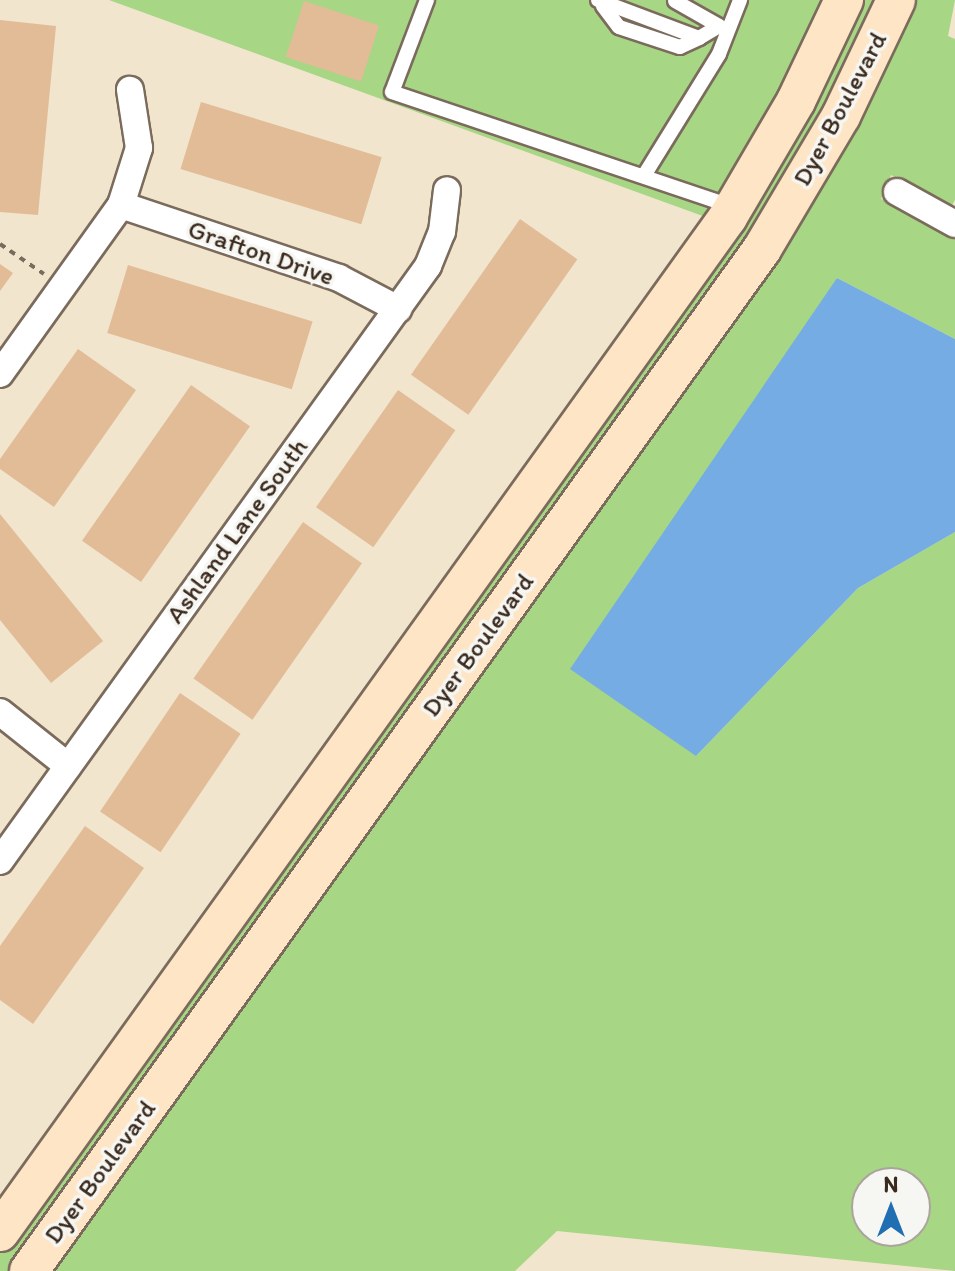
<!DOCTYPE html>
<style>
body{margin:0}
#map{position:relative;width:955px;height:1271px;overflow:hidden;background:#f1e5ce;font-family:Itim,sans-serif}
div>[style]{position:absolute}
.green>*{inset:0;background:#a7d685}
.water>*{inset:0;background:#74ace3}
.building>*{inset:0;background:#e2bc97;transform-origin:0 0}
.path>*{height:4px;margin-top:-2px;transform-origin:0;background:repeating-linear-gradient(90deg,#7b6b5c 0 6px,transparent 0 12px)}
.roads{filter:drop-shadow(2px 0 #7b6b5c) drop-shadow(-2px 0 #7b6b5c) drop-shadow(0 2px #7b6b5c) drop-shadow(0 -2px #7b6b5c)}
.service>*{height:14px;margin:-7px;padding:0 7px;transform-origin:7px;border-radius:7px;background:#fff}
.minor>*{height:26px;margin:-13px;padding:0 13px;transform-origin:13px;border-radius:13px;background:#fff}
.secondary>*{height:38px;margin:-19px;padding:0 19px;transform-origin:19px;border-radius:19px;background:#fee5c5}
span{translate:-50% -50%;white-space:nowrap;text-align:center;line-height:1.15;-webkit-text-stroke:7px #f6f6f2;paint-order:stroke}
.street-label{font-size:26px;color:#3b2a1e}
.north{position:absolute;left:851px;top:1167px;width:80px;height:80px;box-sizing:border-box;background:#f6f6f2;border:2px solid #aba49d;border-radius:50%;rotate:0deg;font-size:22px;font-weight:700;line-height:32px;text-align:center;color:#3b2a1e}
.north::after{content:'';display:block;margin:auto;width:28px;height:36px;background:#1f6fb2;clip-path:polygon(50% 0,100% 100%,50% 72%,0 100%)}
</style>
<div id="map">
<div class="green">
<i style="clip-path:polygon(109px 0,830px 0,711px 219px)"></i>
<i style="clip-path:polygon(858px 0,882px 0,752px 241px,13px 1271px,0 1271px,0 1253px,737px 224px)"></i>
<i style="clip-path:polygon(evenodd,909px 0,955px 0,948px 36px,955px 39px,955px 200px,951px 207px,891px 175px,881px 199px,955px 235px,955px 339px,837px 278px,696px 756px,858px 588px,955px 532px,955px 1271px,557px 1231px,515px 1271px,44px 1271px,909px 0,867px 1183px,915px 1183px,915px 1231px,867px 1231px,867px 1183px)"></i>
</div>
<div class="water">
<i style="clip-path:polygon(837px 278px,955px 339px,955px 532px,858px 588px,696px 756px,570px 669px)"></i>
</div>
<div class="building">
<i style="left:304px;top:1px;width:79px;height:59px;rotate:18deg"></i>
<i style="clip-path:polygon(0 20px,56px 26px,38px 215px,0 212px)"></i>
<i style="left:201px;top:102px;width:189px;height:70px;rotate:17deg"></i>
<i style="left:520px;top:219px;width:70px;height:190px;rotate:35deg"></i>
<i style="clip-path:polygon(0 264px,13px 273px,0 291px)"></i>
<i style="left:128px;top:265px;width:193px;height:71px;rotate:17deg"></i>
<i style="clip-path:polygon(78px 349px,136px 390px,54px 507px,0 469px,0 459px)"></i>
<i style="left:191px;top:385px;width:72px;height:190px;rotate:35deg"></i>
<i style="left:398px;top:390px;width:70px;height:143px;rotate:35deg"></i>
<i style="clip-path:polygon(0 514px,103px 641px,51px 683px,0 620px)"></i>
<i style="left:303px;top:522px;width:72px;height:191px;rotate:35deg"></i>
<i style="left:180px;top:693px;width:73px;height:143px;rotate:34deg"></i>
<i style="clip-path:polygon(85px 826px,144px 868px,33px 1024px,0 1000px,0 946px)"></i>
</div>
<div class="path">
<i style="left:0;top:244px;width:53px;rotate:34.3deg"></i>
</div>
<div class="roads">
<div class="service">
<i style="left:427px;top:0;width:98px;rotate:110.8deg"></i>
<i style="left:392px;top:92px;width:360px;rotate:18.6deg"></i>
<i style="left:598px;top:0;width:108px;rotate:20.6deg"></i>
<i style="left:699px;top:38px;width:23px;rotate:-31deg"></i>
<i style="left:675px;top:1px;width:51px;rotate:29.6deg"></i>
<i style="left:603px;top:6px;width:26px;rotate:53deg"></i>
<i style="left:619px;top:27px;width:64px;rotate:18.2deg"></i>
<i style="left:680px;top:47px;width:21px;rotate:-25deg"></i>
<i style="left:645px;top:174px;width:141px;rotate:-58.3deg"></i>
<i style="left:719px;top:54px;width:58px;rotate:-68.7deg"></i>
</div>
<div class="minor">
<i style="left:897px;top:192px;width:66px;rotate:28.9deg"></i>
<i style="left:121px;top:205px;width:230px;rotate:18.5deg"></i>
<i style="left:339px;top:278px;width:67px;rotate:27.7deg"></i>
<i style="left:0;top:374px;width:208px;rotate:-54.4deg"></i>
<i style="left:121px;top:205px;width:60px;rotate:-72.5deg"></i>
<i style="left:139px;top:148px;width:59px;rotate:-98.8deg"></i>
<i style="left:0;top:712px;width:87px;rotate:38.5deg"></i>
<i style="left:0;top:861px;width:733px;rotate:-54.27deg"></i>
<i style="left:428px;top:266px;width:37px;rotate:-68deg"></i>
<i style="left:442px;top:232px;width:42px;rotate:-83.2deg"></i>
</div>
<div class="secondary">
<i style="left:0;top:1232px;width:1249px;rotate:-54.35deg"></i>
<i style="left:728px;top:217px;width:134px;rotate:-59.6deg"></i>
<i style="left:796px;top:101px;width:112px;rotate:-64.6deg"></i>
<i style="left:29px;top:1271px;width:1258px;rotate:-54.35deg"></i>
<i style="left:762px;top:249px;width:155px;rotate:-59.3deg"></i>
<i style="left:841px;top:116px;width:128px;rotate:-64.6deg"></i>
</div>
</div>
<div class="street-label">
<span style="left:840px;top:109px;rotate:-62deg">Dyer Boulevard</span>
<span style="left:261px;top:253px;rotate:19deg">Grafton Drive</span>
<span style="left:237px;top:531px;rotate:-54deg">Ashland Lane South</span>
<span style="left:478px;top:645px;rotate:-54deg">Dyer Boulevard</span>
<span style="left:100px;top:1172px;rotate:-54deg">Dyer Boulevard</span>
</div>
<div class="north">N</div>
</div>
